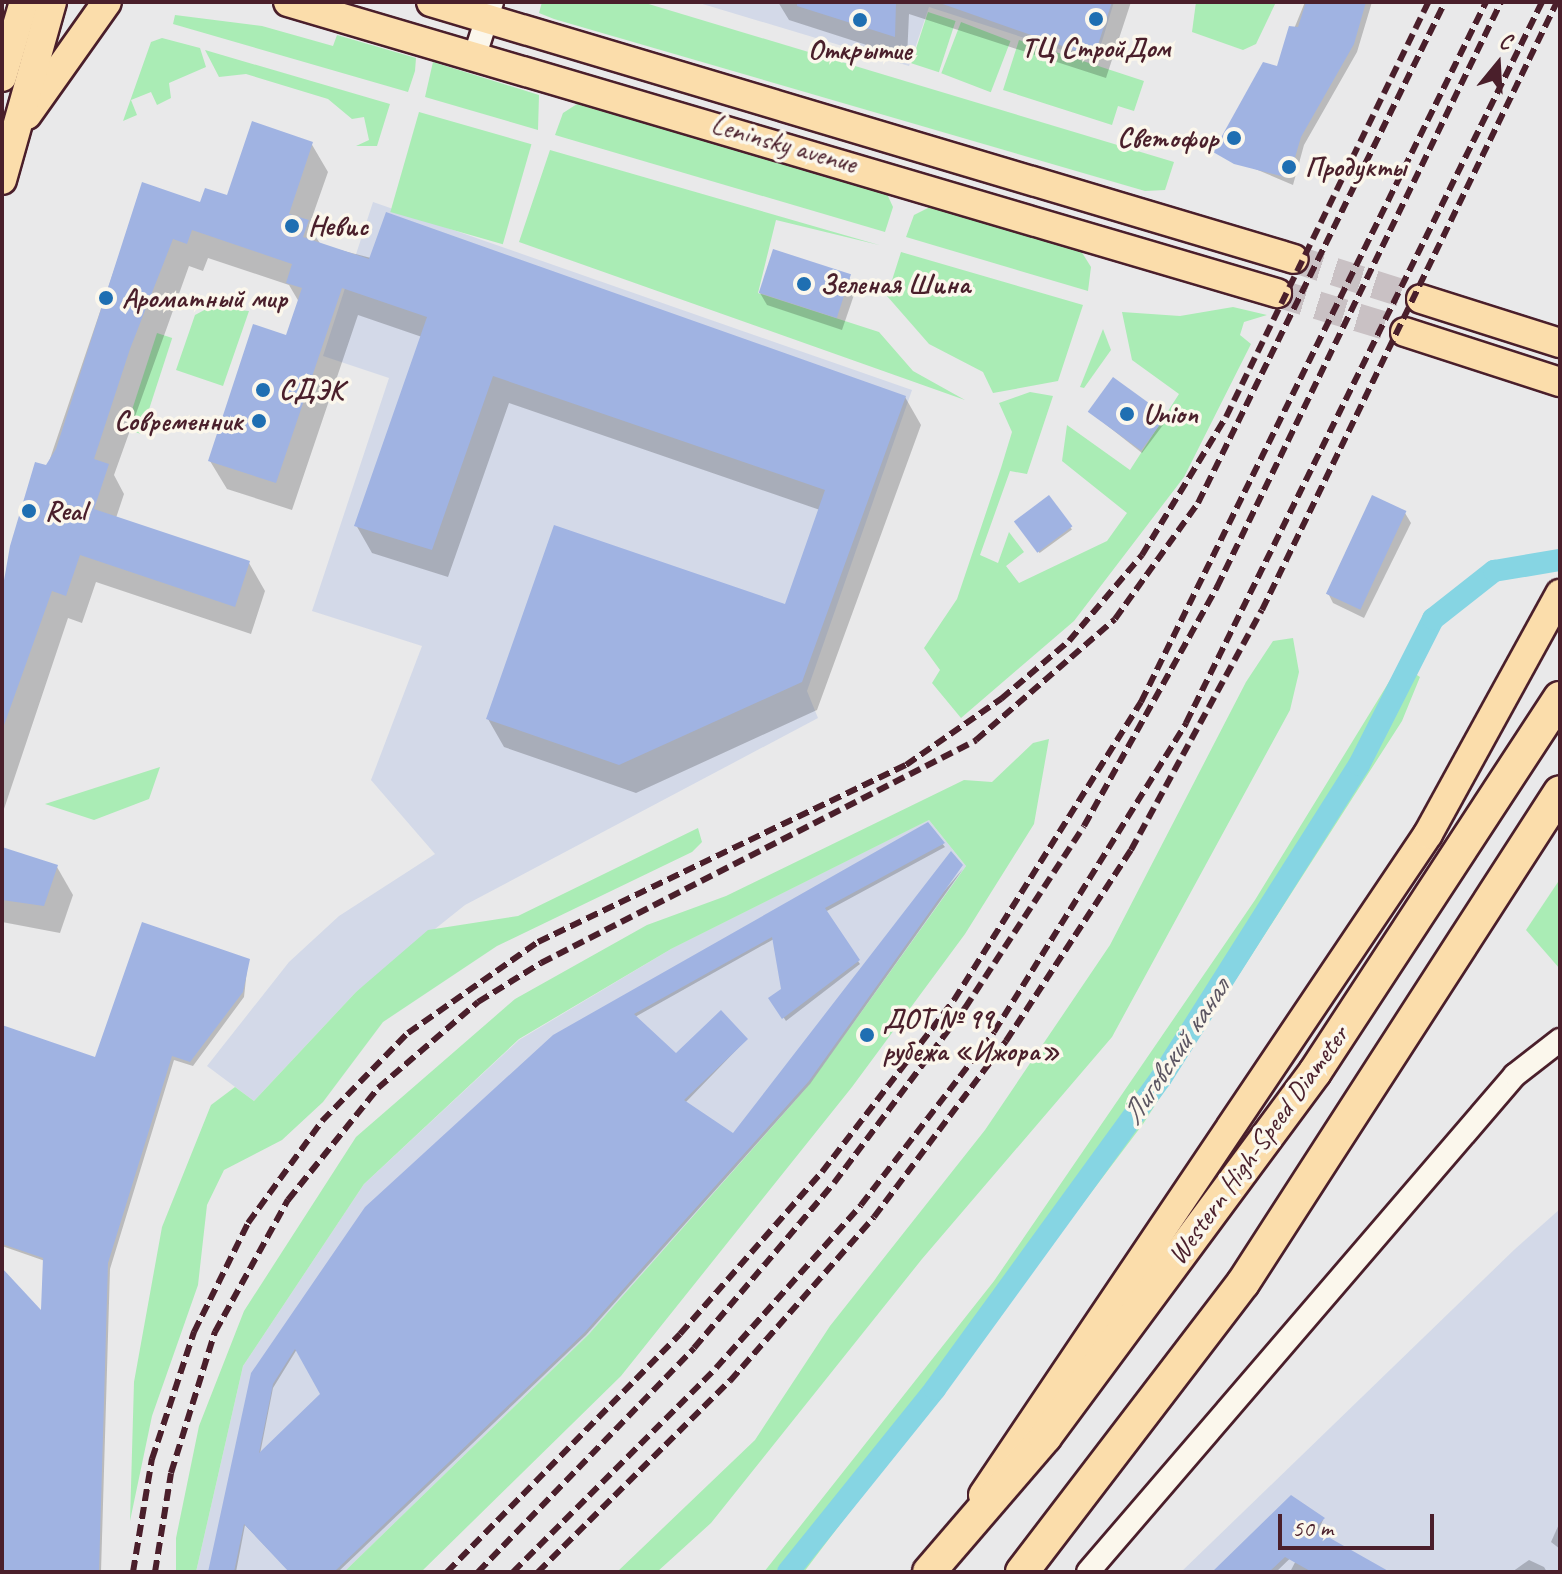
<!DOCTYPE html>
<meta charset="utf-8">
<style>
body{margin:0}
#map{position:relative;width:1562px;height:1574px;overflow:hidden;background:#e9e9ea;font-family:Caveat,sans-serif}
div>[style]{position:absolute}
.built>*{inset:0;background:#d3d9e8}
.green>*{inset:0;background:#aaecb5;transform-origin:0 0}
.shadow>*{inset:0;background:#0003;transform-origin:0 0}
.canal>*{height:22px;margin:-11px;padding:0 11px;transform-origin:11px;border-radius:11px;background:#86d5e3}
.building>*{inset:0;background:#a0b3e2;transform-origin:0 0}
.major-tunnel>*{height:28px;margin-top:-14px;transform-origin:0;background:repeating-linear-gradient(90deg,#c9c1c4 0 28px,transparent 0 42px)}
.roads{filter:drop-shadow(2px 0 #4a1f2b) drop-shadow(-2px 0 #4a1f2b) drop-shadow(0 2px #4a1f2b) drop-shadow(0 -2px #4a1f2b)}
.minor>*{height:22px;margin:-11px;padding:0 11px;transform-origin:11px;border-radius:11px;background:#fbf7ec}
.major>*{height:28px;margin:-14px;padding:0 14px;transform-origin:14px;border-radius:14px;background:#fbddab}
.highway>*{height:32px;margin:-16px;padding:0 16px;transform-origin:16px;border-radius:16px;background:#fbddab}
.rail>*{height:6px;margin-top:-3px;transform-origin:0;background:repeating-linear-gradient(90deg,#4a1f2b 0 12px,transparent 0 18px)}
.dots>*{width:22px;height:22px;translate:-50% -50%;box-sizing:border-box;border:4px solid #fbf7ec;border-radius:50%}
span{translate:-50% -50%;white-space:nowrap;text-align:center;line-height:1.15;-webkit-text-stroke:7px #fbf7ec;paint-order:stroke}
.poi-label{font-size:28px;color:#4a1f2b;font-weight:700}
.right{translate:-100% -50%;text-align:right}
.left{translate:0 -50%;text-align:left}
.street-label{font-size:28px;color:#4a1f2b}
.water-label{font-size:30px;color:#5c5662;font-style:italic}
.frame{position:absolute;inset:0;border:4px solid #4a1f2b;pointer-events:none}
.north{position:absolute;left:1458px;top:24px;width:80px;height:80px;-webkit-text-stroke:6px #fbf7ec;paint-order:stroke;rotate:18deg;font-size:22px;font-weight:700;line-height:32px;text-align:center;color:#4a1f2b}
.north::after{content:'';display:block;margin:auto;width:28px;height:36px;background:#4a1f2b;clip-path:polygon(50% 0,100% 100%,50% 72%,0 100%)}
.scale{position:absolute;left:1278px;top:1514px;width:156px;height:36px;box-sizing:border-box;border:4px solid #4a1f2b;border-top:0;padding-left:10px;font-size:24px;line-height:28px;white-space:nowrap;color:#4a1f2b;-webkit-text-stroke:6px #fbf7ec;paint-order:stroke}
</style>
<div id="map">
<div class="built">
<i style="clip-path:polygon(696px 2px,1114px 2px,1096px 61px,929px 7px,909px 66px)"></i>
<i style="clip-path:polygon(373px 202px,912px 390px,807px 691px,818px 718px,465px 905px,356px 992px,254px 1101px,207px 1066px,289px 962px,339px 916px,435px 854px,371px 780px,422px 646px,312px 611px,389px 378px,323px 356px)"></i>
<i style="clip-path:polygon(929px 820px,966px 866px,809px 1085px,589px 1334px,344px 1572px,196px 1572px,243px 1366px,364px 1184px,519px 1040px,671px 949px)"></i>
<i style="clip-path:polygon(1560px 1209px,1560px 1572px,1181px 1572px,1515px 1249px)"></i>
</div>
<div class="green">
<i style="clip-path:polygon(542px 2px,642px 2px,1174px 162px,1165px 190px,1145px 191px,554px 19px,539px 13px)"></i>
<i style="clip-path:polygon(1196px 2px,1276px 2px,1256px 44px,1243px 50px,1192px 32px)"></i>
<i style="left:928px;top:12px;width:29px;height:54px;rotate:18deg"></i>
<i style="clip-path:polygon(175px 15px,262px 26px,333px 46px,337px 35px,416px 58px,415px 71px,408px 92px,173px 24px)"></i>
<i style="left:961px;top:22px;width:53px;height:55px;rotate:21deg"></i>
<i style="clip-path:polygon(162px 38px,200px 48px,206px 67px,169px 83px,171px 98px,157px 105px,151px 92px,131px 100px,137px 115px,123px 121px,151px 42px)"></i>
<i style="clip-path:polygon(1019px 40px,1144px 81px,1134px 111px,1118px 106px,1112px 125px,1003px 90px)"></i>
<i style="clip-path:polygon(205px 50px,390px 104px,377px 146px,356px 146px,369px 140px,364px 117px,352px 119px,328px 99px,246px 74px,219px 77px)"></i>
<i style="clip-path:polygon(433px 62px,539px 95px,538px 130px,425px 97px)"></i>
<i style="clip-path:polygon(577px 104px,887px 194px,893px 207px,885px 232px,555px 135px,563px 113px)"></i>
<i style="left:419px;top:112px;width:117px;height:104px;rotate:16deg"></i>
<i style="clip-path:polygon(550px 150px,879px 245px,776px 220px,758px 293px,879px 332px,913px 371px,965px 400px,519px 242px)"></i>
<i style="clip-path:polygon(930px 207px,1081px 251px,1091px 267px,1088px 291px,906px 237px,914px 215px)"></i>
<i style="clip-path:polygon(901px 252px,1083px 305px,1058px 381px,993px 393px,983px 372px,929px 344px,887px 296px)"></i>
<i style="clip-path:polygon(210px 307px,249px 311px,223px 386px,176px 370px,195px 315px)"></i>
<i style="clip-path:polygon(1233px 307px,1267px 315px,1244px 322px,1240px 335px,1251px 344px,1184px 477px,1074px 621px,961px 718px,932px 683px,940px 670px,924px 648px,957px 599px,1001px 468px,1012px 432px,999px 403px,1030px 392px,1053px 396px,1027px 474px,1010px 471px,980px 555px,998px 563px,1009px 532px,1024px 552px,1006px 566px,1019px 583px,1107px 541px,1127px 513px,1062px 461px,1067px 425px,1130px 470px,1179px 394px,1132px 360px,1122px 312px,1180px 316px)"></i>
<i style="clip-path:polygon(1103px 329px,1111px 350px,1084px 388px,1080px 387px)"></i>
<i style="left:157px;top:333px;width:16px;height:101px;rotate:18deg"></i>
<i style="clip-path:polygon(1293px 638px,1299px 672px,1290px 710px,1112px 1037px,922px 1259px,711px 1523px,657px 1572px,617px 1572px,755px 1440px,830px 1326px,985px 1130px,1110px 945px,1246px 682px,1273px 641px)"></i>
<i style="clip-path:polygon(1400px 664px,1420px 677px,1402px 721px,1143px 1124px,804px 1572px,764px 1572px,994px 1281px,1255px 900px)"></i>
<i style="clip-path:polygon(1049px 739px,1034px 824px,965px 934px,852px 1087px,621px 1376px,421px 1572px,344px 1572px,589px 1334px,809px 1085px,966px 866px,929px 820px,671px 949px,519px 1039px,364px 1184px,243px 1366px,196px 1572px,176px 1572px,176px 1538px,199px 1426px,244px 1311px,356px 1137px,515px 999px,647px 925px,726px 896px,964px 780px,992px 782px,1033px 743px)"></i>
<i style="clip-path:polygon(160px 767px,149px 799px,94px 820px,45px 804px)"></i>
<i style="clip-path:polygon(698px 828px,702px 842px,692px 852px,497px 946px,383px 1022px,323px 1102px,282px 1140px,224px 1170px,207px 1205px,198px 1285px,152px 1416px,130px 1521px,134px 1382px,162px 1227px,211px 1105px,235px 1087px,254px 1101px,356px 992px,428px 930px,518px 916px)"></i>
<i style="clip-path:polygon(1560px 879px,1560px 969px,1526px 930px)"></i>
</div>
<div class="shadow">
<i style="clip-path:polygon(778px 2px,1131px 2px,1106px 78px,909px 14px,907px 58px,789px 20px)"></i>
<i style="clip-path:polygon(1305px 2px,1372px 2px,1357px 52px,1304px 145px,1293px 185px,1215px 152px,1278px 68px)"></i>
<i style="clip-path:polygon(311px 143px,328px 172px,309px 226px,321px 245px,905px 397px,921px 425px,817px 710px,636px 793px,504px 747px,488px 719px,786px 607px,820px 510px,509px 403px,448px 577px,372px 553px,356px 525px,422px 337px,358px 315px,292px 510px,227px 489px,210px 461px,287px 337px,299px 302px,289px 285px,208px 258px,203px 271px,189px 266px,114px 475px,124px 494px,116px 518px,249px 563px,265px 591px,251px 634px,96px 582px,82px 623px,68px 618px,2px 815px,2px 600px,143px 185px,201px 205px,228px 198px)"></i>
<i style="clip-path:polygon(849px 277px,856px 289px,842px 330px,767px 305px,760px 293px)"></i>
<i style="clip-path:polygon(1090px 412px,1164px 418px,1166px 421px,1142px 453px)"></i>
<i style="left:1049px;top:498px;width:39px;height:40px;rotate:54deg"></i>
<i style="clip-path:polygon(1405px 513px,1411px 523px,1364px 618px,1333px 603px,1328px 593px)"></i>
<i style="clip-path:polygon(evenodd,928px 825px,945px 847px,825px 912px,860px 964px,786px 1021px,771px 999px,783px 989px,774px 939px,635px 1017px,676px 1055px,746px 1040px,685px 1103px,734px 1136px,963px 869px,810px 1084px,586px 1335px,338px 1572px,290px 1572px,245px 1525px,236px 1572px,210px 1572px,253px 1374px,554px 1036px,928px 825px,297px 1349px,323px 1394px,260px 1454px,273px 1388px,297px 1349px)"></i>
<i style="clip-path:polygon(2px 849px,57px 867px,73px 895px,60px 933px,2px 922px)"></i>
<i style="clip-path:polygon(248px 961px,244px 997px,193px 1066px,174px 1060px,110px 1269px,101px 1572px,2px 1572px,2px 1278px,43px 1314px,45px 1261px,2px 1246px,2px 1027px,96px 1059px)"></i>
<i style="clip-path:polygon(1291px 1498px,1323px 1520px,1317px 1533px,1386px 1572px,1290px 1572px,1304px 1545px,1276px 1572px,1215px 1572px)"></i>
<i style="clip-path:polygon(1560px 1522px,1560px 1549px,1551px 1542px)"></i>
<i style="clip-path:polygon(1529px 1560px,1544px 1567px,1547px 1572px,1512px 1572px)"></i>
</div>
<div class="canal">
<i style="left:788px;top:1572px;width:235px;rotate:-51.2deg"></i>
<i style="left:935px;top:1389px;width:384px;rotate:-54deg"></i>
<i style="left:1161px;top:1078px;width:370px;rotate:-57.7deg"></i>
<i style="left:1359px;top:765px;width:164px;rotate:-63.1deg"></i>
<i style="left:1433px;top:619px;width:78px;rotate:-38.2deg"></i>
<i style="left:1494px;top:571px;width:67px;rotate:-9.5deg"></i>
</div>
<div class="building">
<i style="clip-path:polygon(797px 2px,896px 2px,895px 37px,797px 6px)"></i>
<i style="clip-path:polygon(937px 2px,1112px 2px,1094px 57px)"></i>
<i style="clip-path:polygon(1306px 2px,1366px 2px,1354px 44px,1301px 137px,1289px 178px,1234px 164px,1213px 152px,1263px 62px,1277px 66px,1289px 26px,1298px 27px)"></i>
<i style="clip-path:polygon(252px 121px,313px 142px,289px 214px,309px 220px,303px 237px,369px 259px,386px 212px,906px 396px,802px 682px,619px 765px,486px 719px,554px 525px,785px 604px,825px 490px,493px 376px,432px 550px,354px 526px,427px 317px,342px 288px,276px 483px,208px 461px,253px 324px,286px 335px,302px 288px,286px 283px,292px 264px,192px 230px,187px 244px,173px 239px,130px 349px,94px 459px,109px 464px,94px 509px,250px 561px,235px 607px,80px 555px,66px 596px,52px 591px,2px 731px,2px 592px,10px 546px,35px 462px,46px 465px,56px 449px,142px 182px,200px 202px,205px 188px,227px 195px)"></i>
<i style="left:773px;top:249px;width:82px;height:46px;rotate:18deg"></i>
<i style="left:1113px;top:377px;width:66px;height:43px;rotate:36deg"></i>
<i style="left:1049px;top:495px;width:39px;height:44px;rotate:53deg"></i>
<i style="left:1372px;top:495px;width:38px;height:109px;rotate:25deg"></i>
<i style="clip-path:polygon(evenodd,928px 822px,945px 843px,825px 908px,860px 960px,782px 1019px,768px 998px,781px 989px,772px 937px,634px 1014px,676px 1053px,721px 1010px,748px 1039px,684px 1100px,733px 1133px,951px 851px,963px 865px,809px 1081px,585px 1332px,334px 1572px,289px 1572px,244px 1524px,234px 1572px,208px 1572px,251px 1373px,365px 1207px,553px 1035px,928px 822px,295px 1349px,320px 1394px,259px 1453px,273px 1384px,295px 1349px)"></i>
<i style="clip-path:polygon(2px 847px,58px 865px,44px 906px,2px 900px)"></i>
<i style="clip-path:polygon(142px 922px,250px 959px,243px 992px,190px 1062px,172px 1056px,108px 1263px,99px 1572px,2px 1572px,2px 1268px,41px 1310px,43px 1258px,2px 1244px,2px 1025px,95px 1057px)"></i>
<i style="clip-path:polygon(1291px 1495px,1325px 1518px,1314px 1529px,1390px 1572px,1312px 1572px,1285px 1557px,1269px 1572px,1212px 1572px)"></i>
</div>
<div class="major-tunnel">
<i style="left:1294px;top:259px;width:133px;rotate:17.5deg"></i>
<i style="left:1277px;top:293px;width:134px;rotate:16.9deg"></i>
</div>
<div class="roads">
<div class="minor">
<i style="left:475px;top:55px;width:56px;rotate:-72.2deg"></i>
<i style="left:1088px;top:1572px;width:655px;rotate:-49.33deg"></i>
<i style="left:1515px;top:1075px;width:57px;rotate:-37.9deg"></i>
</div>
<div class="major">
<i style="left:288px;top:2px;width:1031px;rotate:16.4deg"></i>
<i style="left:431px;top:2px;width:900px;rotate:16.58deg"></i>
<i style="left:2px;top:77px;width:78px;rotate:-73.7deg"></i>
<i style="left:27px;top:115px;width:138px;rotate:-54.7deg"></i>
<i style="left:2px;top:180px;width:185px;rotate:-74.3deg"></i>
<i style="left:1421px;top:299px;width:146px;rotate:17.6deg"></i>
<i style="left:1405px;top:332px;width:163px;rotate:17.9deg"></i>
<i style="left:983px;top:1495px;width:797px;rotate:-56.05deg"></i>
<i style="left:1428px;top:834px;width:274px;rotate:-61.2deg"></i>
</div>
<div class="highway">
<i style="left:929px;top:1572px;width:178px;rotate:-49.3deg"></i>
<i style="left:1045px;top:1437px;width:454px;rotate:-53.5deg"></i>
<i style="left:1315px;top:1072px;width:447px;rotate:-56.8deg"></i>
<i style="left:1022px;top:1572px;width:364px;rotate:-52.6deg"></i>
<i style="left:1243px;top:1283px;width:584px;rotate:-57.15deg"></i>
</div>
</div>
<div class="rail">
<i style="left:133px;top:1572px;width:115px;rotate:-80.5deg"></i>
<i style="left:152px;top:1459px;width:134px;rotate:-71.7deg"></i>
<i style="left:194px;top:1332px;width:122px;rotate:-63.6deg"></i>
<i style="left:248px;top:1223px;width:126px;rotate:-54deg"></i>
<i style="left:322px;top:1121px;width:123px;rotate:-45.7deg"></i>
<i style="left:408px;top:1033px;width:159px;rotate:-35deg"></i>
<i style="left:538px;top:942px;width:408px;rotate:-25.7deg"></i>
<i style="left:906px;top:765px;width:116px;rotate:-34.8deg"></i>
<i style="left:1001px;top:699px;width:89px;rotate:-40.5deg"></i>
<i style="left:1069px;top:641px;width:113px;rotate:-49.7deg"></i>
<i style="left:1142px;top:555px;width:162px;rotate:-58.7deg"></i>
<i style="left:1226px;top:417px;width:462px;rotate:-64deg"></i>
<i style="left:155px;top:1572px;width:100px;rotate:-80.8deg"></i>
<i style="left:171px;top:1473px;width:148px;rotate:-72.7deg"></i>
<i style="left:215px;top:1332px;width:151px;rotate:-61.1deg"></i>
<i style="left:288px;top:1200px;width:144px;rotate:-51.2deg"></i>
<i style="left:378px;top:1088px;width:132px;rotate:-40.7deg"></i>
<i style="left:478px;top:1002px;width:74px;rotate:-31.8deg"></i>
<i style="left:541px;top:963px;width:489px;rotate:-27.1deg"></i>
<i style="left:976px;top:740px;width:184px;rotate:-41deg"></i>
<i style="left:1115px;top:619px;width:143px;rotate:-54.4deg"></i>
<i style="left:1198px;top:503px;width:559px;rotate:-63.76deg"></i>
<i style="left:447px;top:1572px;width:333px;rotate:-45.6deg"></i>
<i style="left:680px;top:1334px;width:215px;rotate:-48.8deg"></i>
<i style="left:822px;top:1172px;width:217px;rotate:-52.5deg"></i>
<i style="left:954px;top:1000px;width:352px;rotate:-57.9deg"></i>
<i style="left:1141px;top:702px;width:780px;rotate:-63.76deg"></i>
<i style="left:478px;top:1572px;width:311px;rotate:-46deg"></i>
<i style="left:694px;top:1348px;width:216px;rotate:-49.7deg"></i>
<i style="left:834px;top:1183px;width:219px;rotate:-53.2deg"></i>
<i style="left:965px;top:1008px;width:217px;rotate:-56.8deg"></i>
<i style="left:1084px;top:826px;width:274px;rotate:-60.9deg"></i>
<i style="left:1217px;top:587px;width:650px;rotate:-64.1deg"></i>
<i style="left:513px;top:1572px;width:288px;rotate:-45.1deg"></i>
<i style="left:716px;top:1368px;width:218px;rotate:-48.3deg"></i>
<i style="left:861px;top:1205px;width:218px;rotate:-52.4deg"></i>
<i style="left:994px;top:1032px;width:364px;rotate:-58.1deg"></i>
<i style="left:1186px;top:723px;width:804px;rotate:-63.72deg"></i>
<i style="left:538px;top:1572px;width:271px;rotate:-44.9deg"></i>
<i style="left:730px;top:1381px;width:218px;rotate:-48.7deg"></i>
<i style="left:874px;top:1217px;width:220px;rotate:-53.1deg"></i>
<i style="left:1006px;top:1041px;width:228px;rotate:-56.8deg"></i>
<i style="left:1131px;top:850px;width:273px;rotate:-61.4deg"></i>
<i style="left:1262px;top:610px;width:676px;rotate:-64.12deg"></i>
</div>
<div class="dots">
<i style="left:1096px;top:19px;background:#1f6fb2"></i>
<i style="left:860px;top:20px;background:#1f6fb2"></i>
<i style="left:1234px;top:138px;background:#1f6fb2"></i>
<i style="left:1289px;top:167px;background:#1f6fb2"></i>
<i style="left:292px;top:226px;background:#1f6fb2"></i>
<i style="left:804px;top:284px;background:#1f6fb2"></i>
<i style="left:106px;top:298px;background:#1f6fb2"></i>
<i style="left:263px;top:390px;background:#1f6fb2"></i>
<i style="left:1127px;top:414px;background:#1f6fb2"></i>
<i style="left:259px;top:421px;background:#1f6fb2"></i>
<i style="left:29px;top:511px;background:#1f6fb2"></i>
<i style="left:867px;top:1035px;background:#1f6fb2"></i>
</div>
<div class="poi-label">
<span style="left:1096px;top:48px">ТЦ СтройДом</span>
<span style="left:860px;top:50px">Открытие</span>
<span class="right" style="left:1218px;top:138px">Светофор</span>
<span class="left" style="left:1305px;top:167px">Продукты</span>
<span class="left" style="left:308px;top:226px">Невис</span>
<span class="left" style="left:820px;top:284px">Зеленая Шина</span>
<span class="left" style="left:122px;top:298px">Ароматный мир</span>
<span class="left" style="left:279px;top:390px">СДЭК</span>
<span class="left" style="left:1143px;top:414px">Union</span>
<span class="right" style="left:243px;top:421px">Современник</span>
<span class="left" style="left:45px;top:511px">Real</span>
<span class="left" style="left:883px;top:1035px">ДОТ № 99<br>рубежа «Ижора»</span>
</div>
<div class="street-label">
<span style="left:784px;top:144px;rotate:16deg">Leninsky avenue</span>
<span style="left:1258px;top:1145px;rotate:-54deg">Western High-Speed Diameter</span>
</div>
<div class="water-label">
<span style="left:1175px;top:1052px;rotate:-56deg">Лиговский канал</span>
</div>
<div class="frame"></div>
<div class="north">С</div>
<div class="scale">50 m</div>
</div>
